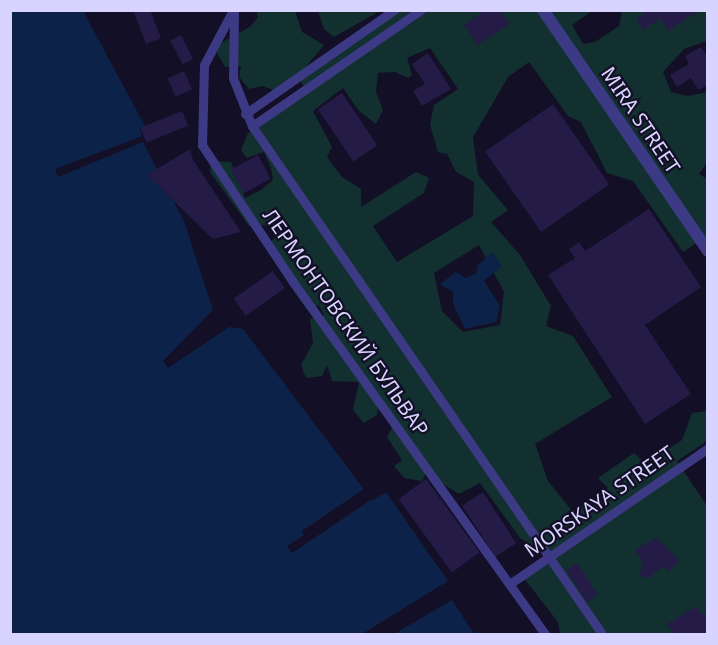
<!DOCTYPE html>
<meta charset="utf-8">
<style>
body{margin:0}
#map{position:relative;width:718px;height:645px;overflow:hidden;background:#130f26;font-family:"Noto Sans",sans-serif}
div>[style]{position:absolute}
.green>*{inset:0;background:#12302f}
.water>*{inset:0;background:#0c2248}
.pier>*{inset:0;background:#130f26}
.building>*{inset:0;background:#241b47;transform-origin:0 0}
.pedestrian>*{height:9px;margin:-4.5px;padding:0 4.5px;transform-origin:4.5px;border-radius:4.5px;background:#3d3a85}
.minor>*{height:12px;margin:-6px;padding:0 6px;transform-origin:6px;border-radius:6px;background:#3d3a85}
span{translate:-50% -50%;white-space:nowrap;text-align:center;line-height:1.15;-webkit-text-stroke:4.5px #130f26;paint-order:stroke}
.street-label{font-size:20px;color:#d9d4ff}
.frame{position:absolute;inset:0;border:12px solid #d9d4ff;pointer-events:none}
</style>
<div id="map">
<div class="green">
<i style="clip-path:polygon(256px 11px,295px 11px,302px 32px,324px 45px,300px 74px,276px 91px,263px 86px,249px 89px,239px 77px,241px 66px,225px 67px,217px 53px,219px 44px,250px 27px,258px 17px)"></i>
<i style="clip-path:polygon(318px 11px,318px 10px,380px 11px,334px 37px,324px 29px)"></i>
<i style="clip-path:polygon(399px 11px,419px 11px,305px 89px,299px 79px)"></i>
<i style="clip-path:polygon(evenodd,428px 11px,592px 11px,572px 25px,583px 44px,595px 42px,619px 26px,622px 11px,707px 11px,707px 41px,684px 49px,663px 72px,671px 92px,688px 96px,707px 92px,707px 162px,699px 174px,707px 179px,707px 236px,683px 252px,633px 181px,607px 173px,581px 122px,568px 116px,529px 62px,508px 77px,473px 137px,478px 175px,508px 210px,491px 222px,520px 255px,551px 306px,546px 326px,573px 336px,612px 397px,535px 444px,548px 481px,573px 512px,608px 488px,598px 478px,634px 453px,645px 463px,682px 440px,692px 413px,707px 411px,707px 441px,677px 461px,707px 506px,707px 634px,560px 634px,558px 622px,523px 577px,549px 557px,520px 538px,480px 483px,459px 494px,426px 473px,422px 481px,404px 478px,394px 466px,402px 460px,387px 437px,392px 428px,379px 401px,377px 415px,364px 423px,353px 410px,359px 382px,332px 381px,327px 365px,322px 376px,306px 378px,301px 365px,313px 343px,310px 319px,324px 315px,319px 305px,307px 310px,265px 247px,275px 238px,269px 225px,249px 226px,210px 172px,211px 161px,231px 162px,245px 198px,261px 190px,273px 180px,271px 168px,264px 152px,247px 158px,241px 150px,248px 133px,428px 11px,430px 48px,458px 89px,434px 105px,430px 125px,438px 152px,447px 154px,456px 172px,474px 182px,473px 216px,397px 262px,373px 226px,424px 193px,429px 178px,416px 172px,361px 207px,361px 189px,342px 177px,327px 157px,332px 147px,313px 111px,343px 88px,359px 111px,376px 124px,383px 110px,376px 92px,378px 73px,395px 72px,408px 78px,412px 75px,407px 58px,430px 48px,428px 11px,479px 245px,504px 292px,500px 325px,463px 332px,442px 311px,434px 273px,479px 245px)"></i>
</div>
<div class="water">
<i style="clip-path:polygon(10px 11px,83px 11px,145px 126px,140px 129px,144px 144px,184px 221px,213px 310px,229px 327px,243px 329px,372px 500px,386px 492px,448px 581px,452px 600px,474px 634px,11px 634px)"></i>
<i style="clip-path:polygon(492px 252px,502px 266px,484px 281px,500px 306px,496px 322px,465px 329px,453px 304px,453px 292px,440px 284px,456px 272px,466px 278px,477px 273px,477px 266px)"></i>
</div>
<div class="pier">
<i style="clip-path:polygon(143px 136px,145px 141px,58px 177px,55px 169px)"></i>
<i style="clip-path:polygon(213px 310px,229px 327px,168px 368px,163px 361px)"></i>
<i style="clip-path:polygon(367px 487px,373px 496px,384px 491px,292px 553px,287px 546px,304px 535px,302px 531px)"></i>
<i style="clip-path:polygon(448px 581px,452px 600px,394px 634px,362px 634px)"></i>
</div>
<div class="building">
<i style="clip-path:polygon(133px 10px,150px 10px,161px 38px,146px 44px)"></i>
<i style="clip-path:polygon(485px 10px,500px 10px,509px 24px,477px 45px,464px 25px)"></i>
<i style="clip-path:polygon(649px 10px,700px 10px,668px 31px,660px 19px,643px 30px,636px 19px)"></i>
<i style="left:181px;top:35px;width:27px;height:12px;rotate:63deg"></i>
<i style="clip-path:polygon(701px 47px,708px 58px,708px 85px,698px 90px,691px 78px,677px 87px,670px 75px,689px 64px,685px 56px)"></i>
<i style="clip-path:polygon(428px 53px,451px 89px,422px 106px,413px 91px,425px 84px,412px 64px)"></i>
<i style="left:184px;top:71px;width:20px;height:18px;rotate:66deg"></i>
<i style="left:342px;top:93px;width:63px;height:29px;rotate:56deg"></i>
<i style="left:553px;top:104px;width:98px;height:83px;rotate:55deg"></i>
<i style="left:182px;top:111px;width:16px;height:45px;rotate:68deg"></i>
<i style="clip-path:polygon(190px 149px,193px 160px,241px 232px,213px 239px,147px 175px)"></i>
<i style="left:258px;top:155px;width:27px;height:31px;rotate:62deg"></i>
<i style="clip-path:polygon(649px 209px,701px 287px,645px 325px,691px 394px,645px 424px,548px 275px,575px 258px,569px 249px,579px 242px,585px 251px)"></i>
<i style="left:273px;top:271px;width:21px;height:48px;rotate:55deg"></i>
<i style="left:426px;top:479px;width:91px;height:34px;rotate:54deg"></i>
<i style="left:483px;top:492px;width:61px;height:25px;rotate:57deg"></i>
<i style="clip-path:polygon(656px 538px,680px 561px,668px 571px,664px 566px,648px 578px,640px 576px,643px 562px,635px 550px)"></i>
<i style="left:577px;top:563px;width:38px;height:13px;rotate:57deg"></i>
<i style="clip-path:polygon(697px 606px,702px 615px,708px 612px,708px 634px,674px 634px,667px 624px)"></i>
</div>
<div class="pedestrian">
<i style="left:233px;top:10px;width:62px;rotate:117.8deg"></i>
<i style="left:204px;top:65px;width:80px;rotate:91.4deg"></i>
<i style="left:202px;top:145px;width:164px;rotate:56.4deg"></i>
<i style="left:293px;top:282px;width:433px;rotate:54.4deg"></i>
<i style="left:234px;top:10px;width:68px;rotate:90.8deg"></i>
<i style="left:233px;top:78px;width:52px;rotate:68.4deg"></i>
<i style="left:252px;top:126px;width:617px;rotate:55.43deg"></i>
<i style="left:245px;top:114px;width:182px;rotate:-34.9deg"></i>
<i style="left:252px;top:126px;width:205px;rotate:-34.5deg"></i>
<i style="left:511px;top:583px;width:239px;rotate:-34.4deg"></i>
</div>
<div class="minor">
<i style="left:543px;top:10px;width:292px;rotate:55.6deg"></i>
</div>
<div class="street-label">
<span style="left:641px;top:120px;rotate:56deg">MIRA STREET</span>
<span style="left:346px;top:322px;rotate:55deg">ЛЕРМОНТОВСКИЙ БУЛЬВАР</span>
<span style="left:599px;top:501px;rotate:-35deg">MORSKAYA STREET</span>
</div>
<div class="frame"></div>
</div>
